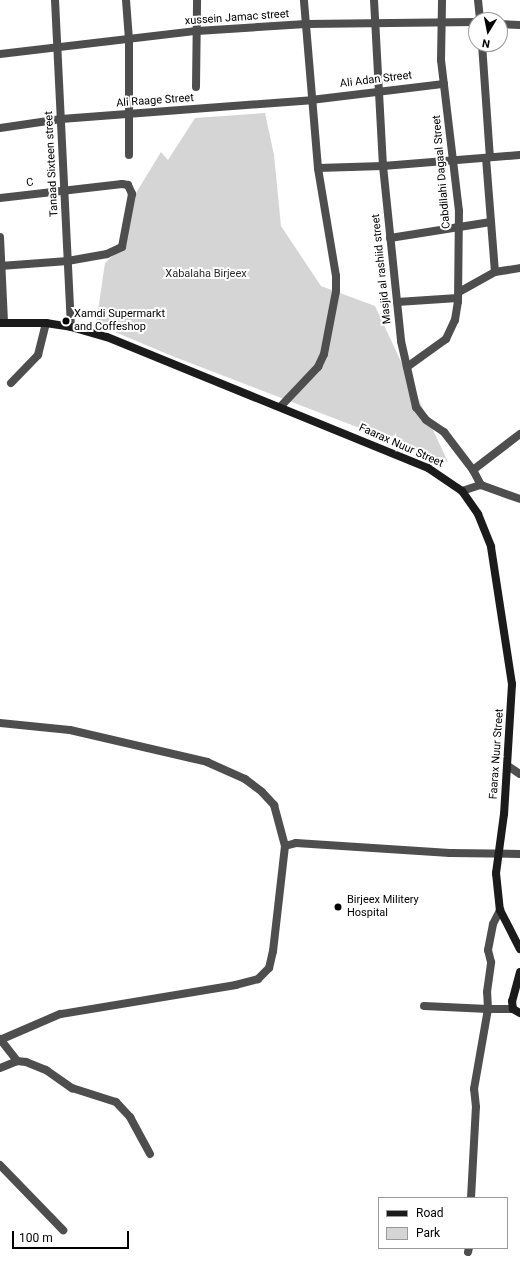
<!DOCTYPE html>
<style>
body{margin:0}
#map{position:relative;width:520px;height:1261px;overflow:hidden;background:#fff;font-family:Roboto,sans-serif}
div>[style]{position:absolute}
.green>*{inset:0;background:#d5d5d5}
.minor>*{height:8px;margin:-4px;padding:0 4px;transform-origin:4px;border-radius:4px;background:#4e4e4e}
.tertiary>*{height:8px;margin:-4px;padding:0 4px;transform-origin:4px;border-radius:4px;background:#4e4e4e}
.secondary>*{height:8px;margin:-4px;padding:0 4px;transform-origin:4px;border-radius:4px;background:#1b1b1b}
.dots>*{width:11px;height:11px;translate:-50% -50%;box-sizing:border-box;border:2px solid #fff;border-radius:50%}
span{translate:-50% -50%;white-space:nowrap;text-align:center;line-height:1.15;-webkit-text-stroke:4px #fff;paint-order:stroke}
.street-label{font-size:11px;color:#000}
.park-label{font-size:11px;color:#2c2c2c}
.poi-label{font-size:11px;color:#000}
.left{translate:0 -50%;text-align:left}
.legend{position:absolute;left:378px;top:1197px;width:130px;height:52px;box-sizing:border-box;background:#fff;border:1px solid #999;margin:0;padding:5px 7px;list-style:none;font-size:12px;color:#000}
.legend li{display:flex;align-items:center;gap:8px;height:20px}
.legend b{width:20px;border:1px solid #999}
.north{position:absolute;left:468px;top:12px;width:40px;height:40px;box-sizing:border-box;background:#fff;border:1px solid #999;border-radius:50%;rotate:190deg;font-size:11px;font-weight:700;line-height:16px;text-align:center;color:#000}
.north::after{content:'';display:block;margin:auto;width:14px;height:18px;background:#000;clip-path:polygon(50% 0,100% 100%,50% 72%,0 100%)}
.scale{position:absolute;left:12px;top:1231px;width:117px;height:18px;box-sizing:border-box;border:2px solid #000;border-top:0;padding-left:5px;font-size:12px;line-height:14px;white-space:nowrap;color:#000;-webkit-text-stroke:3px #fff;paint-order:stroke}
</style>
<div id="map">
<div class="green">
<i style="clip-path:polygon(265px 113px,274px 155px,281px 226px,321px 286px,375px 306px,448px 462px,172px 356px,96px 324px,105px 263px,122px 247px,136px 193px,161px 152px,168px 160px,195px 118px)"></i>
</div>
<div class="minor">
<i style="left:126px;top:0;width:40px;rotate:85.7deg"></i>
<i style="left:129px;top:40px;width:115px;rotate:90deg"></i>
<i style="left:374px;top:0;width:166px;rotate:86.9deg"></i>
<i style="left:383px;top:166px;width:176px;rotate:84.1deg"></i>
<i style="left:401px;top:341px;width:68px;rotate:77.2deg"></i>
<i style="left:416px;top:407px;width:16px;rotate:52deg"></i>
<i style="left:426px;top:420px;width:22px;rotate:34deg"></i>
<i style="left:444px;top:432px;width:48px;rotate:52.7deg"></i>
<i style="left:473px;top:470px;width:17px;rotate:62deg"></i>
<i style="left:478px;top:0;width:20px;rotate:84deg"></i>
<i style="left:500px;top:24px;width:20px;rotate:3deg"></i>
<i style="left:482px;top:44px;width:113px;rotate:86deg"></i>
<i style="left:0;top:54px;width:198px;rotate:-6.7deg"></i>
<i style="left:197px;top:31px;width:109px;rotate:-3.7deg"></i>
<i style="left:306px;top:24px;width:170px;rotate:-0.7deg"></i>
<i style="left:196px;top:87px;width:87px;rotate:-89.3deg"></i>
<i style="left:0;top:128px;width:62px;rotate:-8.4deg"></i>
<i style="left:61px;top:119px;width:251px;rotate:-4.3deg"></i>
<i style="left:311px;top:100px;width:134px;rotate:-6.9deg"></i>
<i style="left:486px;top:158px;width:114px;rotate:85.5deg"></i>
<i style="left:318px;top:168px;width:65px;rotate:-1.8deg"></i>
<i style="left:383px;top:166px;width:137px;rotate:-4.6deg"></i>
<i style="left:0;top:198px;width:123px;rotate:-6.5deg"></i>
<i style="left:122px;top:184px;width:6px;rotate:9deg"></i>
<i style="left:128px;top:185px;width:10px;rotate:66deg"></i>
<i style="left:132px;top:194px;width:54px;rotate:100.7deg"></i>
<i style="left:122px;top:247px;width:17px;rotate:155deg"></i>
<i style="left:107px;top:254px;width:40px;rotate:170deg"></i>
<i style="left:68px;top:261px;width:68px;rotate:175.8deg"></i>
<i style="left:0;top:237px;width:85px;rotate:87.3deg"></i>
<i style="left:390px;top:238px;width:102px;rotate:-9deg"></i>
<i style="left:459px;top:292px;width:41px;rotate:-29.1deg"></i>
<i style="left:495px;top:272px;width:25px;rotate:-9deg"></i>
<i style="left:397px;top:302px;width:61px;rotate:-3.8deg"></i>
<i style="left:407px;top:367px;width:48px;rotate:-35.7deg"></i>
<i style="left:446px;top:339px;width:21px;rotate:-65deg"></i>
<i style="left:455px;top:320px;width:18px;rotate:-81deg"></i>
<i style="left:458px;top:302px;width:91px;rotate:-89.4deg"></i>
<i style="left:459px;top:211px;width:152px;rotate:-96.8deg"></i>
<i style="left:441px;top:60px;width:60px;rotate:-89deg"></i>
<i style="left:11px;top:383px;width:39px;rotate:-46deg"></i>
<i style="left:38px;top:355px;width:33px;rotate:-76deg"></i>
<i style="left:281px;top:406px;width:54px;rotate:-46.5deg"></i>
<i style="left:318px;top:367px;width:14px;rotate:-65deg"></i>
<i style="left:324px;top:354px;width:64px;rotate:-79.2deg"></i>
<i style="left:336px;top:291px;width:15px;rotate:-90deg"></i>
<i style="left:336px;top:276px;width:109px;rotate:-99.5deg"></i>
<i style="left:318px;top:168px;width:169px;rotate:-94.8deg"></i>
<i style="left:473px;top:470px;width:59px;rotate:-37.5deg"></i>
<i style="left:481px;top:485px;width:41px;rotate:19.7deg"></i>
<i style="left:462px;top:491px;width:20px;rotate:-18deg"></i>
<i style="left:0;top:723px;width:70px;rotate:5.7deg"></i>
<i style="left:70px;top:730px;width:141px;rotate:13.1deg"></i>
<i style="left:207px;top:762px;width:42px;rotate:24.1deg"></i>
<i style="left:245px;top:779px;width:21px;rotate:37deg"></i>
<i style="left:262px;top:792px;width:18px;rotate:47deg"></i>
<i style="left:274px;top:805px;width:42px;rotate:75deg"></i>
<i style="left:285px;top:846px;width:106px;rotate:96.5deg"></i>
<i style="left:273px;top:951px;width:17px;rotate:103deg"></i>
<i style="left:269px;top:968px;width:16px;rotate:135deg"></i>
<i style="left:258px;top:979px;width:23px;rotate:165deg"></i>
<i style="left:236px;top:985px;width:178px;rotate:170.6deg"></i>
<i style="left:60px;top:1014px;width:65px;rotate:156.6deg"></i>
<i style="left:508px;top:766px;width:14px;rotate:34deg"></i>
<i style="left:285px;top:846px;width:11px;rotate:-15deg"></i>
<i style="left:296px;top:843px;width:154px;rotate:3.7deg"></i>
<i style="left:450px;top:853px;width:70px;rotate:0.8deg"></i>
<i style="left:424px;top:1006px;width:64px;rotate:2.7deg"></i>
<i style="left:488px;top:1009px;width:17px;rotate:-93deg"></i>
<i style="left:487px;top:992px;width:30px;rotate:-82deg"></i>
<i style="left:491px;top:962px;width:12px;rotate:-104deg"></i>
<i style="left:488px;top:950px;width:26px;rotate:-79deg"></i>
<i style="left:493px;top:924px;width:16px;rotate:-63deg"></i>
<i style="left:0;top:1039px;width:28px;rotate:52deg"></i>
<i style="left:17px;top:1061px;width:9px;rotate:6deg"></i>
<i style="left:26px;top:1062px;width:22px;rotate:22deg"></i>
<i style="left:46px;top:1070px;width:32px;rotate:35deg"></i>
<i style="left:72px;top:1088px;width:46px;rotate:17.7deg"></i>
<i style="left:116px;top:1102px;width:21px;rotate:47deg"></i>
<i style="left:130px;top:1117px;width:42px;rotate:61.6deg"></i>
<i style="left:0;top:1068px;width:18px;rotate:-22deg"></i>
<i style="left:0;top:1165px;width:91px;rotate:45.9deg"></i>
<i style="left:471px;top:1198px;width:91px;rotate:-86.9deg"></i>
<i style="left:476px;top:1107px;width:18px;rotate:-96deg"></i>
<i style="left:474px;top:1089px;width:81px;rotate:-80.1deg"></i>
<i style="left:488px;top:1009px;width:25px"></i>
<i style="left:468px;top:1252px;width:4px;rotate:-76deg"></i>
</div>
<div class="tertiary">
<i style="left:55px;top:0;width:327px;rotate:87.2deg"></i>
</div>
<div class="secondary">
<i style="left:0;top:323px;width:46px"></i>
<i style="left:46px;top:323px;width:25px;rotate:9deg"></i>
<i style="left:71px;top:327px;width:37px;rotate:16deg"></i>
<i style="left:107px;top:337px;width:347px;rotate:22.2deg"></i>
<i style="left:428px;top:468px;width:41px;rotate:34.1deg"></i>
<i style="left:462px;top:491px;width:28px;rotate:55deg"></i>
<i style="left:478px;top:514px;width:35px;rotate:68deg"></i>
<i style="left:491px;top:547px;width:139px;rotate:81.3deg"></i>
<i style="left:512px;top:684px;width:130px;rotate:93.5deg"></i>
<i style="left:504px;top:814px;width:60px;rotate:97.7deg"></i>
<i style="left:496px;top:873px;width:37px;rotate:84deg"></i>
<i style="left:500px;top:910px;width:44px;rotate:62.9deg"></i>
<i style="left:520px;top:972px;width:30px;rotate:105deg"></i>
<i style="left:512px;top:1001px;width:8px;rotate:83deg"></i>
<i style="left:513px;top:1009px;width:8px;rotate:30deg"></i>
</div>
<div class="dots">
<i style="left:66px;top:321px;background:#000"></i>
<i style="left:338px;top:907px;background:#000"></i>
</div>
<div class="street-label">
<span style="left:237px;top:18px;rotate:-4deg">xussein Jamac street</span>
<span style="left:376px;top:80px;rotate:-7deg">Ali Adan Street</span>
<span style="left:155px;top:101px;rotate:-4deg">Ali Raage Street</span>
<span style="left:52px;top:164px;rotate:-93deg">Tanaad Sixteen street</span>
<span style="left:442px;top:172px;rotate:-95deg">Cabdilahi Dagaal Street</span>
<span style="left:30px;top:183px;rotate:-8deg">C</span>
<span style="left:382px;top:269px;rotate:-96deg">Masjid al rashiid street</span>
<span style="left:401px;top:446px;rotate:24deg">Faarax Nuur Street</span>
<span style="left:497px;top:754px;rotate:-86deg">Faarax Nuur Street</span>
</div>
<div class="park-label">
<span style="left:206px;top:274px">Xabalaha Birjeex</span>
</div>
<div class="poi-label">
<span class="left" style="left:74px;top:321px">Xamdi Supermarkt<br>and Coffeshop</span>
<span class="left" style="left:347px;top:907px">Birjeex Militery<br>Hospital</span>
</div>
<ul class="legend">
<li><b style="height:5px;background:#1b1b1b"></b>Road</li>
<li><b style="height:11px;background:#d5d5d5"></b>Park</li>
</ul>
<div class="north">N</div>
<div class="scale">100 m</div>
</div>
